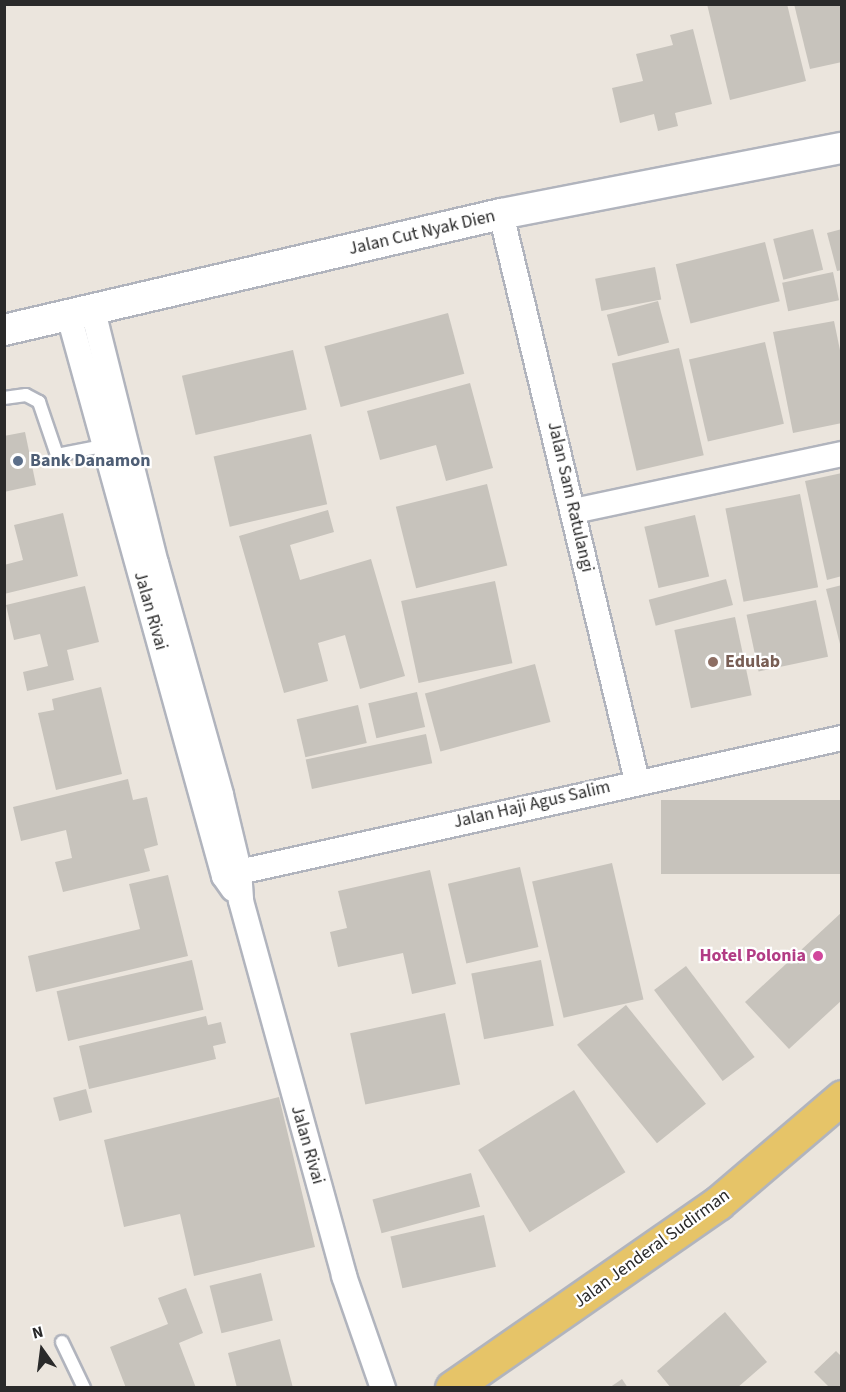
<!DOCTYPE html>
<style>
body{margin:0}
#map{position:relative;width:846px;height:1392px;overflow:hidden;background:#ebe5dd;font-family:"Source Sans 3",sans-serif}
div>[style]{position:absolute}
.building>*{inset:0;background:#c7c3bc;transform-origin:0 0}
.roads{filter:drop-shadow(2px 0 #b1b4bd) drop-shadow(-2px 0 #b1b4bd) drop-shadow(0 2px #b1b4bd) drop-shadow(0 -2px #b1b4bd)}
.service>*{height:12px;margin:-6px;padding:0 6px;transform-origin:6px;border-radius:6px;background:#fff}
.minor>*{height:24px;margin:-12px;padding:0 12px;transform-origin:12px;border-radius:12px;background:#fff}
.tertiary>*{height:30px;margin:-15px;padding:0 15px;transform-origin:15px;border-radius:15px;background:#fff}
.primary>*{height:33px;margin:-16.5px;padding:0 16.5px;transform-origin:16.5px;border-radius:16.5px;background:#e6c468}
.dots>*{width:16px;height:16px;translate:-50% -50%;box-sizing:border-box;border:3px solid #fff;border-radius:50%}
span{translate:-50% -50%;white-space:nowrap;text-align:center;line-height:1.15;-webkit-text-stroke:4.5px #fff;paint-order:stroke}
.street-label{font-size:18px;color:#2a2a2a}
.service-label{font-size:18px;color:#4e5e75;font-weight:700}
.left{translate:0 -50%;text-align:left}
.education-label{font-size:18px;color:#785e54;font-weight:700}
.hotel-label{font-size:18px;color:#b23c85;font-weight:700}
.right{translate:-100% -50%;text-align:right}
.frame{position:absolute;inset:0;border:6px solid #2a2a2a;pointer-events:none}
.north{position:absolute;left:12px;top:1320px;width:60px;height:60px;-webkit-text-stroke:4px #fff;paint-order:stroke;rotate:346deg;font-size:16px;font-weight:700;line-height:24px;text-align:center;color:#2a2a2a}
.north::after{content:'';display:block;margin:auto;width:21px;height:27px;background:#2a2a2a;clip-path:polygon(50% 0,100% 100%,50% 72%,0 100%)}
</style>
<div id="map">
<div class="building">
<i style="clip-path:polygon(707px 4px,787px 4px,806px 81px,730px 100px)"></i>
<i style="clip-path:polygon(794px 4px,842px 4px,842px 62px,810px 69px)"></i>
<i style="clip-path:polygon(693px 29px,712px 104px,675px 113px,678px 126px,658px 131px,654px 114px,620px 123px,612px 88px,643px 81px,636px 54px,673px 45px,670px 35px)"></i>
<i style="left:813px;top:229px;width:42px;height:41px;rotate:76deg"></i>
<i style="clip-path:polygon(842px 229px,842px 270px,837px 271px,827px 233px)"></i>
<i style="left:765px;top:242px;width:61px;height:92px;rotate:76deg"></i>
<i style="left:655px;top:267px;width:33px;height:61px;rotate:79deg"></i>
<i style="left:833px;top:272px;width:29px;height:52px;rotate:78deg"></i>
<i style="left:658px;top:301px;width:43px;height:53px;rotate:75deg"></i>
<i style="left:448px;top:313px;width:63px;height:128px;rotate:75deg"></i>
<i style="clip-path:polygon(834px 321px,842px 360px,842px 423px,793px 433px,773px 332px)"></i>
<i style="left:765px;top:342px;width:84px;height:78px;rotate:77deg"></i>
<i style="left:679px;top:348px;width:110px;height:69px;rotate:77deg"></i>
<i style="left:293px;top:350px;width:61px;height:114px;rotate:77deg"></i>
<i style="clip-path:polygon(470px 383px,493px 468px,446px 481px,436px 445px,380px 460px,367px 411px)"></i>
<i style="clip-path:polygon(25px 432px,36px 485px,4px 492px,4px 436px)"></i>
<i style="left:311px;top:434px;width:72px;height:100px;rotate:77deg"></i>
<i style="clip-path:polygon(842px 473px,842px 576px,827px 580px,805px 481px)"></i>
<i style="left:487px;top:484px;width:84px;height:94px;rotate:76deg"></i>
<i style="left:800px;top:494px;width:95px;height:76px;rotate:79deg"></i>
<i style="clip-path:polygon(328px 510px,334px 532px,290px 545px,300px 580px,371px 559px,405px 676px,360px 689px,345px 635px,318px 643px,328px 681px,284px 693px,239px 536px)"></i>
<i style="clip-path:polygon(63px 513px,78px 576px,4px 594px,4px 565px,23px 560px,14px 525px)"></i>
<i style="left:695px;top:515px;width:63px;height:52px;rotate:77deg"></i>
<i style="left:726px;top:579px;width:27px;height:80px;rotate:75deg"></i>
<i style="left:495px;top:581px;width:84px;height:96px;rotate:78deg"></i>
<i style="clip-path:polygon(842px 585px,842px 648px,841px 648px,826px 589px)"></i>
<i style="clip-path:polygon(85px 586px,99px 642px,67px 650px,74px 680px,27px 691px,23px 672px,48px 666px,40px 634px,14px 640px,6px 605px)"></i>
<i style="left:816px;top:600px;width:58px;height:71px;rotate:78deg"></i>
<i style="left:735px;top:617px;width:80px;height:62px;rotate:78deg"></i>
<i style="left:535px;top:664px;width:60px;height:114px;rotate:75deg"></i>
<i style="clip-path:polygon(101px 687px,122px 774px,56px 790px,38px 713px,54px 710px,52px 699px)"></i>
<i style="left:417px;top:692px;width:36px;height:50px;rotate:77deg"></i>
<i style="left:358px;top:705px;width:39px;height:63px;rotate:77deg"></i>
<i style="left:426px;top:734px;width:30px;height:123px;rotate:78deg"></i>
<i style="clip-path:polygon(128px 779px,133px 800px,147px 797px,158px 845px,144px 849px,150px 871px,63px 892px,55px 862px,72px 858px,66px 830px,21px 841px,13px 807px)"></i>
<i style="left:842px;top:800px;width:74px;height:181px;rotate:90deg"></i>
<i style="left:612px;top:863px;width:140px;height:82px;rotate:77deg"></i>
<i style="left:520px;top:867px;width:82px;height:74px;rotate:77deg"></i>
<i style="clip-path:polygon(430px 870px,456px 984px,412px 994px,403px 953px,338px 967px,330px 932px,347px 928px,338px 891px)"></i>
<i style="clip-path:polygon(168px 875px,188px 956px,36px 992px,28px 956px,140px 929px,129px 884px)"></i>
<i style="clip-path:polygon(842px 912px,842px 1000px,789px 1049px,745px 1002px)"></i>
<i style="left:192px;top:960px;width:51px;height:139px;rotate:77deg"></i>
<i style="left:541px;top:960px;width:67px;height:71px;rotate:79deg"></i>
<i style="left:686px;top:966px;width:114px;height:40px;rotate:53deg"></i>
<i style="left:626px;top:1005px;width:127px;height:63px;rotate:51deg"></i>
<i style="left:445px;top:1013px;width:73px;height:97px;rotate:78deg"></i>
<i style="clip-path:polygon(206px 1016px,208px 1025px,221px 1022px,226px 1043px,213px 1046px,216px 1059px,89px 1089px,79px 1046px)"></i>
<i style="left:86px;top:1089px;width:24px;height:34px;rotate:75deg"></i>
<i style="left:574px;top:1090px;width:97px;height:113px;rotate:58deg"></i>
<i style="clip-path:polygon(279px 1097px,315px 1247px,194px 1276px,180px 1214px,124px 1227px,104px 1140px)"></i>
<i style="left:471px;top:1173px;width:35px;height:102px;rotate:75deg"></i>
<i style="left:484px;top:1215px;width:53px;height:96px;rotate:77deg"></i>
<i style="left:261px;top:1273px;width:49px;height:53px;rotate:76deg"></i>
<i style="clip-path:polygon(186px 1288px,203px 1333px,179px 1343px,196px 1388px,126px 1388px,110px 1347px,168px 1324px,158px 1298px)"></i>
<i style="clip-path:polygon(725px 1312px,767px 1362px,737px 1388px,671px 1388px,657px 1371px)"></i>
<i style="clip-path:polygon(280px 1339px,293px 1388px,237px 1388px,228px 1353px)"></i>
<i style="clip-path:polygon(836px 1351px,842px 1357px,842px 1388px,830px 1388px,814px 1372px)"></i>
<i style="clip-path:polygon(622px 1379px,628px 1388px,609px 1388px)"></i>
</div>
<div class="roads">
<div class="service">
<i style="left:4px;top:398px;width:22px;rotate:-8deg"></i>
<i style="left:26px;top:395px;width:15px;rotate:28deg"></i>
<i style="left:39px;top:402px;width:56px;rotate:71.2deg"></i>
<i style="left:57px;top:455px;width:47px;rotate:-11.1deg"></i>
<i style="left:62px;top:1342px;width:51px;rotate:64.4deg"></i>
</div>
<div class="minor">
<i style="left:501px;top:214px;width:583px;rotate:76.51deg"></i>
<i style="left:93px;top:311px;width:260px;rotate:76deg"></i>
<i style="left:156px;top:563px;width:241px;rotate:74.3deg"></i>
<i style="left:221px;top:795px;width:77px;rotate:76.5deg"></i>
<i style="left:239px;top:870px;width:31px;rotate:86deg"></i>
<i style="left:241px;top:901px;width:389px;rotate:74.6deg"></i>
<i style="left:344px;top:1276px;width:119px;rotate:70.8deg"></i>
<i style="left:69px;top:316px;width:581px;rotate:74.53deg"></i>
<i style="left:224px;top:876px;width:16px;rotate:55deg"></i>
<i style="left:574px;top:511px;width:274px;rotate:-12deg"></i>
<i style="left:226px;top:875px;width:631px;rotate:-12.54deg"></i>
</div>
<div class="tertiary">
<i style="left:4px;top:330px;width:510px;rotate:-13.14deg"></i>
<i style="left:501px;top:214px;width:347px;rotate:-11deg"></i>
</div>
<div class="primary">
<i style="left:452px;top:1388px;width:324px;rotate:-34.8deg"></i>
<i style="left:718px;top:1203px;width:163px;rotate:-40.5deg"></i>
</div>
</div>
<div class="dots">
<i style="left:18px;top:461px;background:#5c6f8a"></i>
<i style="left:713px;top:662px;background:#8d6e63"></i>
<i style="left:818px;top:956px;background:#d1479c"></i>
</div>
<div class="street-label">
<span style="left:422px;top:233px;rotate:-13deg">Jalan Cut Nyak Dien</span>
<span style="left:570px;top:497px;rotate:77deg">Jalan Sam Ratulangi</span>
<span style="left:150px;top:611px;rotate:74deg">Jalan Rivai</span>
<span style="left:532px;top:805px;rotate:-13deg">Jalan Haji Agus Salim</span>
<span style="left:307px;top:1145px;rotate:74deg">Jalan Rivai</span>
<span style="left:652px;top:1249px;rotate:-36deg">Jalan Jenderal Sudirman</span>
</div>
<div class="service-label">
<span class="left" style="left:30px;top:461px">Bank Danamon</span>
</div>
<div class="education-label">
<span class="left" style="left:725px;top:662px">Edulab</span>
</div>
<div class="hotel-label">
<span class="right" style="left:806px;top:956px">Hotel Polonia</span>
</div>
<div class="frame"></div>
<div class="north">N</div>
</div>
